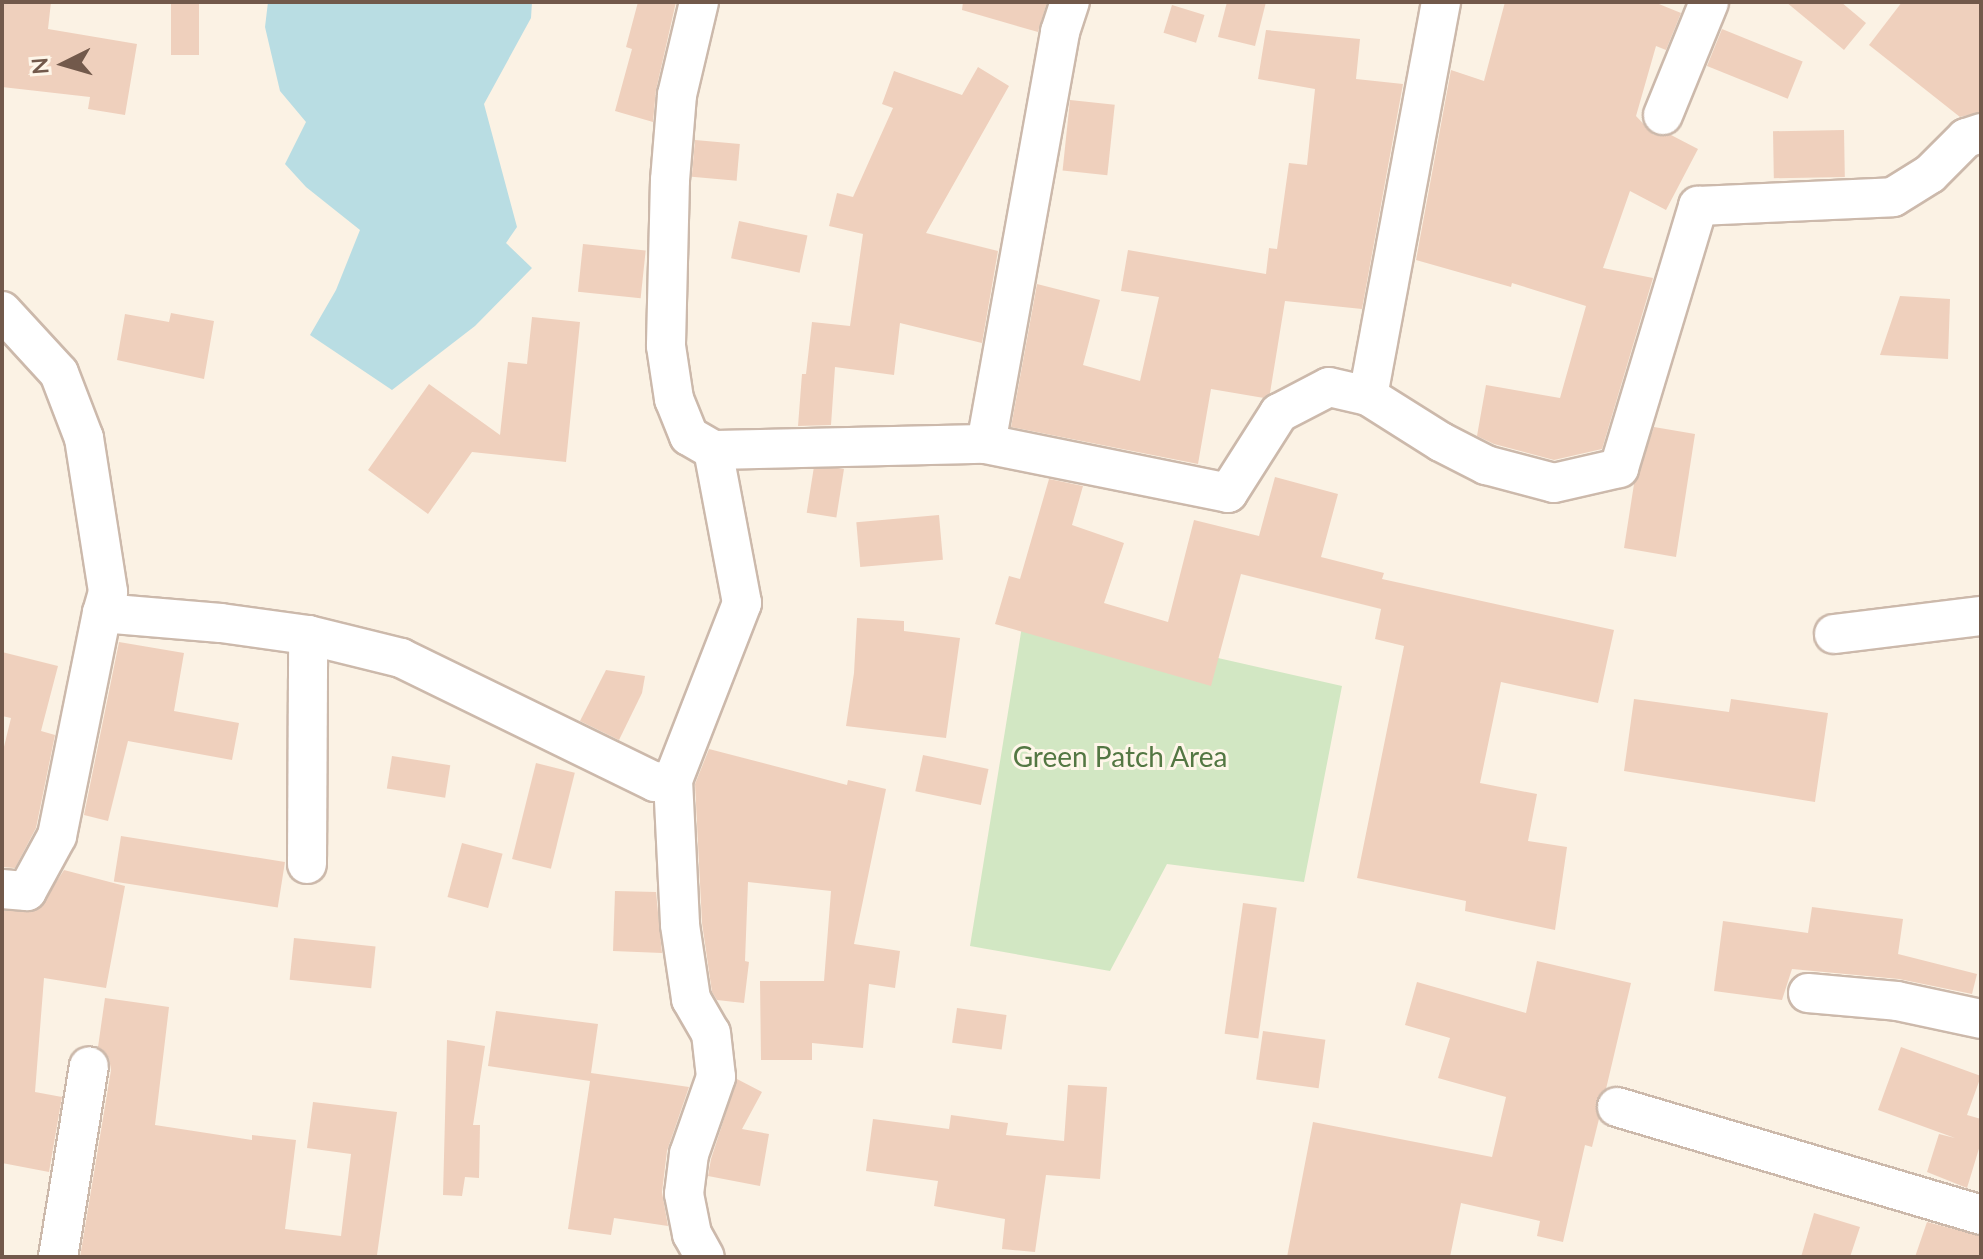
<!DOCTYPE html>
<style>
body{margin:0}
#map{position:relative;width:1983px;height:1259px;overflow:hidden;background:#fbf2e4;font-family:Lato,sans-serif}
div>[style]{position:absolute}
.green>*{inset:0;background:#d2e7c3}
.water>*{inset:0;background:#b9dde3}
.building>*{inset:0;background:#efd0bd;transform-origin:0 0}
.roads{filter:drop-shadow(2px 0 #ccb9ab) drop-shadow(-2px 0 #ccb9ab) drop-shadow(0 2px #ccb9ab) drop-shadow(0 -2px #ccb9ab)}
.minor>*{height:38px;margin:-19px;padding:0 19px;transform-origin:19px;border-radius:19px;background:#fff}
span{translate:-50% -50%;white-space:nowrap;text-align:center;line-height:1.15;-webkit-text-stroke:6px #fef6e9;paint-order:stroke}
.park-label{font-size:28px;color:#537743}
.frame{position:absolute;inset:0;border:4px solid #72594b;pointer-events:none}
.north{position:absolute;left:24px;top:24px;width:80px;height:80px;-webkit-text-stroke:6px #fef6e9;paint-order:stroke;rotate:265deg;font-size:22px;font-weight:700;line-height:32px;text-align:center;color:#72594b}
.north::after{content:'';display:block;margin:auto;width:28px;height:36px;background:#72594b;clip-path:polygon(50% 0,100% 100%,50% 72%,0 100%)}
</style>
<div id="map">
<div class="green">
<i style="clip-path:polygon(1024px 614px,1342px 686px,1304px 882px,1167px 864px,1110px 971px,970px 946px)"></i>
</div>
<div class="water">
<i style="clip-path:polygon(268px 2px,532px 2px,531px 18px,484px 104px,517px 227px,506px 243px,532px 268px,475px 326px,392px 390px,310px 335px,336px 290px,360px 230px,306px 187px,285px 164px,306px 122px,280px 91px,265px 27px)"></i>
</div>
<div class="building">
<i style="clip-path:polygon(2px 2px,51px 2px,48px 29px,137px 44px,125px 115px,88px 109px,90px 97px,2px 87px)"></i>
<i style="left:171px;top:2px;width:28px;height:53px"></i>
<i style="clip-path:polygon(638px 2px,676px 2px,656px 90px,653px 122px,615px 111px,632px 49px,626px 47px)"></i>
<i style="clip-path:polygon(963px 2px,1047px 2px,1038px 32px,962px 10px)"></i>
<i style="clip-path:polygon(1227px 2px,1266px 2px,1255px 46px,1218px 37px)"></i>
<i style="clip-path:polygon(1505px 2px,1654px 2px,1681px 13px,1666px 50px,1656px 46px,1636px 116px,1654px 135px,1671px 135px,1698px 149px,1666px 210px,1630px 191px,1603px 268px,1653px 278px,1602px 449px,1554px 460px,1494px 444px,1477px 436px,1486px 385px,1560px 398px,1586px 306px,1512px 283px,1511px 287px,1416px 260px,1451px 70px,1484px 81px)"></i>
<i style="clip-path:polygon(1786px 2px,1841px 2px,1866px 23px,1844px 50px)"></i>
<i style="clip-path:polygon(1902px 2px,1981px 2px,1981px 112px,1960px 117px,1869px 45px)"></i>
<i style="left:1172px;top:5px;width:34px;height:29px;rotate:17deg"></i>
<i style="left:1722px;top:29px;width:87px;height:40px;rotate:22deg"></i>
<i style="clip-path:polygon(1266px 30px,1360px 39px,1356px 79px,1403px 84px,1362px 309px,1285px 301px,1270px 393px,1264px 398px,1211px 389px,1198px 464px,1011px 427px,1037px 284px,1100px 300px,1083px 365px,1140px 381px,1159px 297px,1121px 291px,1128px 250px,1266px 274px,1269px 248px,1277px 249px,1289px 163px,1307px 165px,1315px 89px,1258px 79px)"></i>
<i style="clip-path:polygon(978px 67px,1009px 86px,926px 233px,998px 251px,982px 343px,900px 323px,894px 375px,835px 367px,831px 425px,798px 426px,802px 374px,806px 374px,812px 322px,850px 326px,863px 234px,829px 226px,837px 193px,853px 197px,893px 108px,882px 104px,894px 71px,962px 95px)"></i>
<i style="left:1070px;top:100px;width:45px;height:71px;rotate:6deg"></i>
<i style="left:1844px;top:130px;width:47px;height:71px;rotate:89deg"></i>
<i style="left:695px;top:140px;width:45px;height:37px;rotate:5deg"></i>
<i style="left:739px;top:221px;width:70px;height:38px;rotate:12deg"></i>
<i style="left:583px;top:244px;width:63px;height:48px;rotate:6deg"></i>
<i style="clip-path:polygon(1900px 296px,1950px 299px,1948px 359px,1880px 355px)"></i>
<i style="clip-path:polygon(171px 313px,214px 321px,204px 379px,117px 360px,125px 314px,169px 322px)"></i>
<i style="clip-path:polygon(532px 317px,580px 322px,566px 462px,472px 452px,428px 514px,368px 470px,429px 384px,500px 435px,508px 362px,527px 364px)"></i>
<i style="clip-path:polygon(1654px 427px,1695px 434px,1676px 557px,1624px 548px,1634px 484px)"></i>
<i style="left:844px;top:469px;width:49px;height:30px;rotate:99deg"></i>
<i style="clip-path:polygon(1275px 477px,1338px 494px,1321px 557px,1384px 573px,1382px 579px,1614px 630px,1598px 703px,1501px 682px,1480px 783px,1537px 794px,1528px 841px,1567px 847px,1555px 930px,1465px 911px,1466px 901px,1357px 878px,1404px 646px,1375px 639px,1381px 609px,1241px 574px,1211px 686px,995px 624px,1009px 576px,1020px 579px,1049px 479px,1083px 486px,1072px 525px,1124px 543px,1104px 603px,1168px 622px,1194px 520px,1259px 536px)"></i>
<i style="left:939px;top:515px;width:45px;height:83px;rotate:85deg"></i>
<i style="clip-path:polygon(857px 618px,904px 621px,904px 631px,960px 638px,946px 738px,846px 726px,854px 673px)"></i>
<i style="clip-path:polygon(119px 642px,184px 653px,174px 711px,239px 723px,232px 760px,128px 741px,108px 821px,84px 815px)"></i>
<i style="clip-path:polygon(2px 652px,58px 666px,41px 731px,55px 735px,36px 828px,15px 868px,2px 867px,2px 755px,11px 718px,2px 716px)"></i>
<i style="clip-path:polygon(606px 670px,645px 676px,642px 693px,619px 740px,580px 721px)"></i>
<i style="clip-path:polygon(1634px 699px,1729px 712px,1731px 699px,1828px 713px,1815px 802px,1624px 771px)"></i>
<i style="clip-path:polygon(709px 749px,847px 785px,848px 780px,886px 789px,854px 944px,900px 951px,895px 988px,869px 984px,863px 1048px,812px 1043px,812px 1060px,761px 1060px,760px 981px,824px 981px,831px 891px,748px 882px,745px 961px,749px 962px,744px 1003px,717px 1000px,712px 992px,702px 923px,695px 784px)"></i>
<i style="left:923px;top:755px;width:67px;height:37px;rotate:12deg"></i>
<i style="left:392px;top:756px;width:59px;height:33px;rotate:9deg"></i>
<i style="left:536px;top:763px;width:40px;height:99px;rotate:14deg"></i>
<i style="left:121px;top:836px;width:166px;height:46px;rotate:9deg"></i>
<i style="left:462px;top:843px;width:42px;height:56px;rotate:15deg"></i>
<i style="clip-path:polygon(64px 870px,125px 886px,106px 988px,44px 978px,35px 1092px,62px 1097px,49px 1172px,2px 1163px,2px 911px,38px 910px)"></i>
<i style="clip-path:polygon(615px 891px,656px 892px,662px 953px,613px 951px)"></i>
<i style="left:1243px;top:903px;width:34px;height:132px;rotate:8deg"></i>
<i style="clip-path:polygon(1812px 907px,1903px 919px,1898px 954px,1977px 974px,1972px 994px,1899px 979px,1792px 969px,1782px 1000px,1714px 991px,1723px 921px,1808px 933px)"></i>
<i style="left:294px;top:938px;width:82px;height:42px;rotate:6deg"></i>
<i style="clip-path:polygon(1537px 961px,1631px 983px,1606px 1089px,1596px 1102px,1599px 1119px,1592px 1147px,1585px 1145px,1563px 1242px,1537px 1236px,1540px 1221px,1461px 1203px,1450px 1257px,1287px 1257px,1313px 1122px,1492px 1157px,1506px 1097px,1438px 1078px,1450px 1038px,1405px 1025px,1417px 982px,1526px 1013px)"></i>
<i style="clip-path:polygon(105px 998px,169px 1007px,155px 1125px,252px 1140px,252px 1135px,296px 1140px,285px 1229px,341px 1236px,351px 1154px,307px 1148px,313px 1102px,397px 1112px,377px 1255px,80px 1257px,111px 1070px,109px 1058px,98px 1047px)"></i>
<i style="left:957px;top:1008px;width:50px;height:35px;rotate:8deg"></i>
<i style="clip-path:polygon(496px 1011px,598px 1024px,591px 1073px,689px 1087px,667px 1151px,662px 1192px,668px 1226px,614px 1218px,611px 1235px,568px 1229px,590px 1081px,488px 1066px)"></i>
<i style="left:1263px;top:1031px;width:63px;height:49px;rotate:8deg"></i>
<i style="clip-path:polygon(447px 1040px,485px 1046px,473px 1125px,480px 1125px,479px 1178px,465px 1177px,462px 1196px,443px 1195px)"></i>
<i style="clip-path:polygon(1901px 1047px,1981px 1076px,1967px 1115px,1981px 1119px,1981px 1142px,1967px 1188px,1927px 1172px,1939px 1134px,1955px 1138px,1878px 1110px)"></i>
<i style="clip-path:polygon(737px 1079px,762px 1092px,742px 1129px,769px 1134px,760px 1186px,708px 1176px,711px 1159px)"></i>
<i style="clip-path:polygon(1068px 1085px,1107px 1087px,1100px 1179px,1046px 1175px,1035px 1252px,1002px 1249px,1005px 1219px,934px 1206px,938px 1181px,866px 1171px,873px 1119px,949px 1129px,951px 1115px,1008px 1123px,1006px 1135px,1064px 1141px)"></i>
<i style="clip-path:polygon(1814px 1213px,1860px 1227px,1850px 1257px,1801px 1257px)"></i>
<i style="clip-path:polygon(1927px 1222px,1981px 1236px,1981px 1257px,1915px 1257px)"></i>
</div>
<div class="roads">
<div class="minor">
<i style="left:699px;top:2px;width:96px;rotate:103.3deg"></i>
<i style="left:677px;top:95px;width:85px;rotate:94.7deg"></i>
<i style="left:670px;top:180px;width:166px;rotate:91.4deg"></i>
<i style="left:666px;top:346px;width:54px;rotate:81.4deg"></i>
<i style="left:674px;top:399px;width:40px;rotate:68deg"></i>
<i style="left:689px;top:436px;width:28px;rotate:30deg"></i>
<i style="left:713px;top:450px;width:273px;rotate:-1.3deg"></i>
<i style="left:986px;top:444px;width:247px;rotate:11.4deg"></i>
<i style="left:1228px;top:493px;width:95px;rotate:-57.5deg"></i>
<i style="left:1279px;top:413px;width:56px;rotate:-27.5deg"></i>
<i style="left:1329px;top:387px;width:40px;rotate:13deg"></i>
<i style="left:1368px;top:396px;width:86px;rotate:32.2deg"></i>
<i style="left:1441px;top:442px;width:51px;rotate:27.1deg"></i>
<i style="left:1486px;top:465px;width:70px;rotate:14.8deg"></i>
<i style="left:1554px;top:483px;width:67px;rotate:-13deg"></i>
<i style="left:1619px;top:468px;width:274px;rotate:-73.2deg"></i>
<i style="left:1698px;top:206px;width:195px;rotate:-2.6deg"></i>
<i style="left:1893px;top:197px;width:44px;rotate:-31.9deg"></i>
<i style="left:1930px;top:174px;width:51px;rotate:-45deg"></i>
<i style="left:1966px;top:138px;width:16px;rotate:-18deg"></i>
<i style="left:1663px;top:115px;width:122px;rotate:-67.8deg"></i>
<i style="left:2px;top:311px;width:84px;rotate:47.4deg"></i>
<i style="left:59px;top:373px;width:70px;rotate:69deg"></i>
<i style="left:84px;top:438px;width:156px;rotate:81.1deg"></i>
<i style="left:108px;top:592px;width:22px;rotate:106deg"></i>
<i style="left:102px;top:613px;width:119px;rotate:4.8deg"></i>
<i style="left:221px;top:623px;width:88px;rotate:7.9deg"></i>
<i style="left:308px;top:635px;width:96px;rotate:13.9deg"></i>
<i style="left:401px;top:658px;width:283px;rotate:26deg"></i>
<i style="left:655px;top:782px;width:18px;rotate:-6deg"></i>
<i style="left:673px;top:780px;width:145px;rotate:87.2deg"></i>
<i style="left:680px;top:925px;width:75px;rotate:81.5deg"></i>
<i style="left:691px;top:999px;width:39px;rotate:60deg"></i>
<i style="left:711px;top:1033px;width:44px;rotate:83.5deg"></i>
<i style="left:716px;top:1077px;width:82px;rotate:109.3deg"></i>
<i style="left:689px;top:1154px;width:40px;rotate:97.1deg"></i>
<i style="left:684px;top:1194px;width:41px;rotate:78.7deg"></i>
<i style="left:692px;top:1234px;width:26px;rotate:61deg"></i>
<i style="left:1368px;top:396px;width:401px;rotate:-79.5deg"></i>
<i style="left:986px;top:444px;width:419px;rotate:-79.8deg"></i>
<i style="left:1060px;top:32px;width:32px;rotate:-72deg"></i>
<i style="left:1834px;top:634px;width:148px;rotate:-7deg"></i>
<i style="left:673px;top:780px;width:190px;rotate:-68.7deg"></i>
<i style="left:742px;top:603px;width:156px;rotate:-100.7deg"></i>
<i style="left:307px;top:864px;width:229px;rotate:-89.7deg"></i>
<i style="left:2px;top:889px;width:25px;rotate:5deg"></i>
<i style="left:27px;top:891px;width:63px;rotate:-61.4deg"></i>
<i style="left:57px;top:836px;width:227px;rotate:-78.6deg"></i>
<i style="left:1808px;top:993px;width:89px;rotate:5.1deg"></i>
<i style="left:1897px;top:1001px;width:86px;rotate:12.1deg"></i>
<i style="left:1617px;top:1107px;width:380px;rotate:16.5deg"></i>
<i style="left:58px;top:1257px;width:193px;rotate:-80.8deg"></i>
</div>
</div>
<div class="park-label">
<span style="left:1120px;top:756px">Green Patch Area</span>
</div>
<div class="frame"></div>
<div class="north">N</div>
</div>
